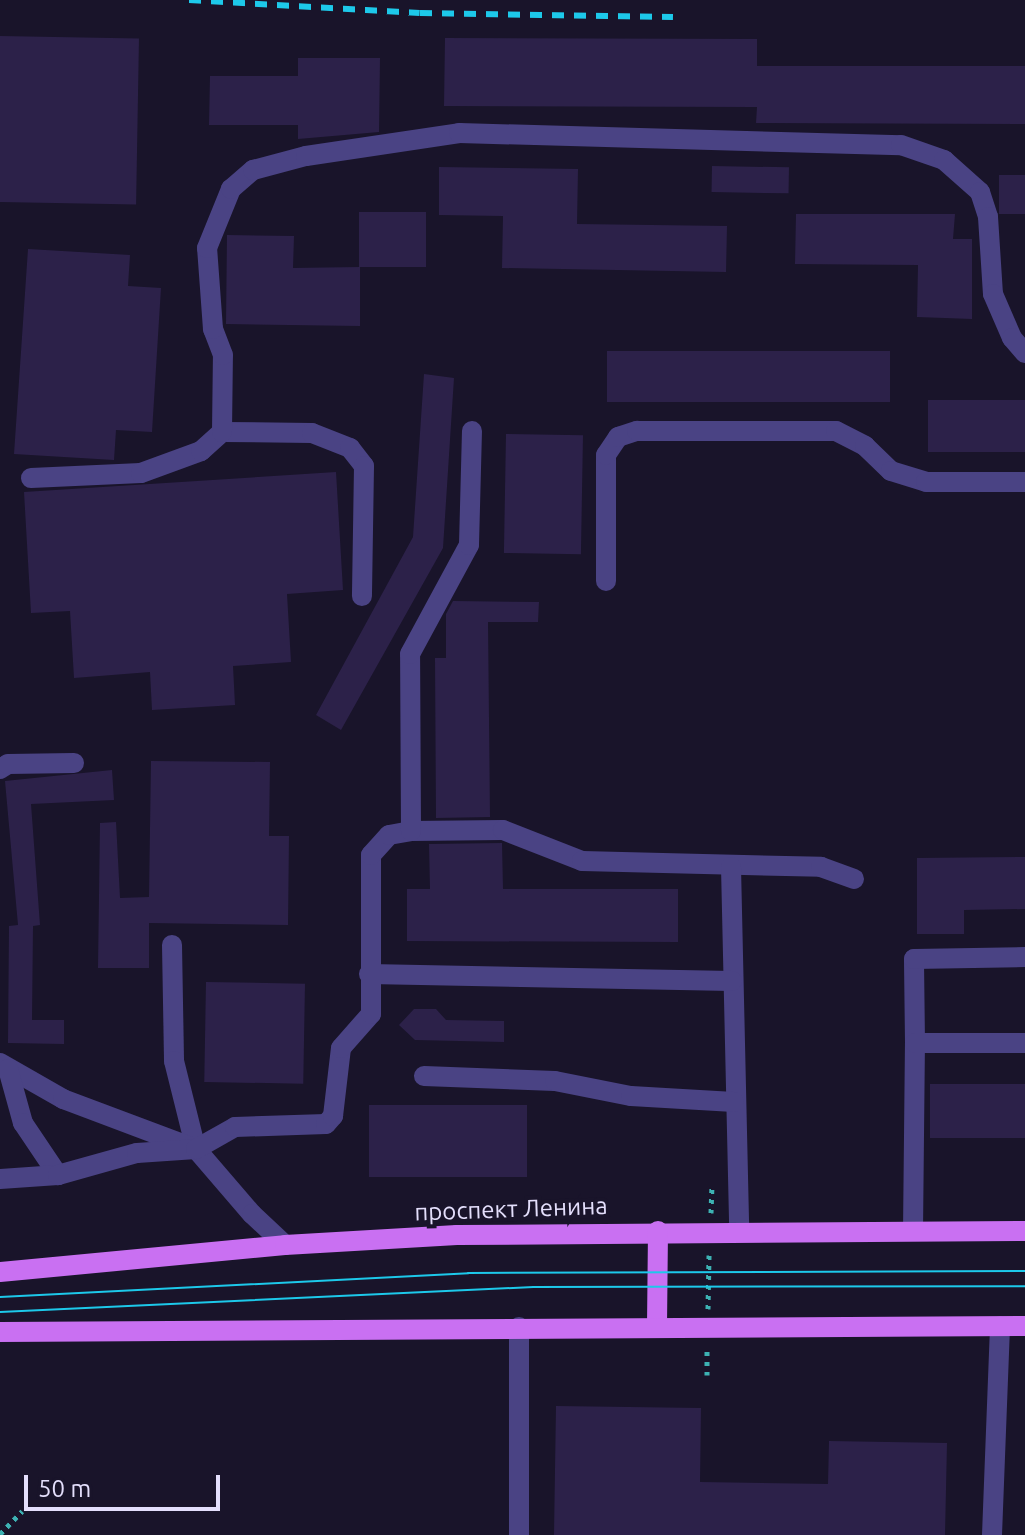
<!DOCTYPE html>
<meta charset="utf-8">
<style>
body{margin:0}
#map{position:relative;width:1025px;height:1535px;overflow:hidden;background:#19142a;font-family:Ubuntu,sans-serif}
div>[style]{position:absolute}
.building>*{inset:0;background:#2c2149;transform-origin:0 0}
.path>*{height:5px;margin-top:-2.5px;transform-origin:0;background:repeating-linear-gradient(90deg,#3db2b3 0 4px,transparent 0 10px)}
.minor>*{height:20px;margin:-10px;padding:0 10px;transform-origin:10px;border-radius:10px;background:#4a4384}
.major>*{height:20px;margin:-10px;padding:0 10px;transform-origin:10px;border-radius:10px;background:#c970f2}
.tram>*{height:2px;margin:-1px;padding:0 1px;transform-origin:1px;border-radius:1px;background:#1dc9ea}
.rail>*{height:6px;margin-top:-3px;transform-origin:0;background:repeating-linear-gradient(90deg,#1dc9ea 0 12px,transparent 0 22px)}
span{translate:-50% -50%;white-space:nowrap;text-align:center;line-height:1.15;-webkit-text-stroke:8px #19142a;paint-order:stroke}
.street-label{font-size:24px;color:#e4dffc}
.scale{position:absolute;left:24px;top:1475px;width:196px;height:36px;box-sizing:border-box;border:4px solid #e4dffc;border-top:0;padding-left:10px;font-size:24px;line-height:28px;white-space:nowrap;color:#e4dffc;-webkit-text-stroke:6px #19142a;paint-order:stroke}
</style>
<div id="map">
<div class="building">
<i style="left:0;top:36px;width:139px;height:166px;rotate:1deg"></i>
<i style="clip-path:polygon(445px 38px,757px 39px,757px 66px,1025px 66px,1025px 124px,756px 123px,757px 107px,444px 106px)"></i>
<i style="clip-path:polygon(298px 58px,380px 58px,379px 132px,298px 139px,298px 125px,209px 125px,210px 76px,298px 76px)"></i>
<i style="left:712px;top:166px;width:77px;height:26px;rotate:1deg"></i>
<i style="clip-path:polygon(439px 167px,578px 169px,577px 224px,727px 226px,726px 272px,502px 268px,503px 216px,439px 215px)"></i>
<i style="left:999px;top:175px;width:26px;height:39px"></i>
<i style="left:359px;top:212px;width:67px;height:55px"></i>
<i style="clip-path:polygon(796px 214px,955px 214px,953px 239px,972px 239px,972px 319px,917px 317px,918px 265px,795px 264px)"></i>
<i style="clip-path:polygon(227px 235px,294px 236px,293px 268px,360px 267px,360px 326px,226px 324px)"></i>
<i style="clip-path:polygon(28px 249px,130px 255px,128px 286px,161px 288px,152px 432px,116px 430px,114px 460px,14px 454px)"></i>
<i style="left:607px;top:351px;width:283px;height:51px"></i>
<i style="clip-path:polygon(424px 374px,454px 378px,443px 548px,341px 730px,316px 715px,413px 537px)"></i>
<i style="left:928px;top:400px;width:97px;height:52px"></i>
<i style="left:506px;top:434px;width:77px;height:119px;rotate:1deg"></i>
<i style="clip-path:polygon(336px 472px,343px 590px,287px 594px,291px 662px,233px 666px,235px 705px,152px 710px,150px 672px,74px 678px,70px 611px,31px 613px,24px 492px)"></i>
<i style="clip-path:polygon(453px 601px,539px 602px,538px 622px,488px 622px,490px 817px,436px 818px,435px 658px,446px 658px,446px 614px)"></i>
<i style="clip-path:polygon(151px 761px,270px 762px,269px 836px,289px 836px,288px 925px,149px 923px,149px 968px,98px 968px,100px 823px,116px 822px,120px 898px,149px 897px)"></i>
<i style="clip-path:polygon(112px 770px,114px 800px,31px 804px,40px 925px,33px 926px,32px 1020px,64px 1020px,64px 1044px,8px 1043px,9px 926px,18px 925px,5px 781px)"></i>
<i style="clip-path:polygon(502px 843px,503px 889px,678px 889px,678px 942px,407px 941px,407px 889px,430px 889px,429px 844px)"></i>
<i style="clip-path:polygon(1025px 857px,1025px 909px,964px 910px,964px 934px,917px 934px,917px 858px)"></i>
<i style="left:206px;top:982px;width:99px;height:100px;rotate:1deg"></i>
<i style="clip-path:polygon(414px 1009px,436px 1009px,446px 1020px,504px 1021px,504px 1042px,415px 1040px,399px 1025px)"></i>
<i style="left:930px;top:1084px;width:95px;height:54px"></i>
<i style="left:369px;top:1105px;width:158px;height:72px"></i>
<i style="clip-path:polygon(556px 1406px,701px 1408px,700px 1482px,828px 1484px,829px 1441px,947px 1443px,945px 1535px,554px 1535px)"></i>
</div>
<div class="path">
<i style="left:711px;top:1213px;width:27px;rotate:-88deg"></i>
<i style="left:708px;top:1309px;width:54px;rotate:-88.9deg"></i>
<i style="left:707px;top:1375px;width:28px;rotate:-90deg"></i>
<i style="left:0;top:1534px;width:32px;rotate:-46deg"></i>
</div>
<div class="minor">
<i style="left:222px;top:432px;width:90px;rotate:0.6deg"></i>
<i style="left:312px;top:433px;width:41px;rotate:21.5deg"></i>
<i style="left:350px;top:448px;width:23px;rotate:52deg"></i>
<i style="left:364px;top:466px;width:130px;rotate:90.9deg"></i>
<i style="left:31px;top:478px;width:110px;rotate:-2.6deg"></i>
<i style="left:141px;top:473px;width:64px;rotate:-20.1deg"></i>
<i style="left:201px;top:451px;width:28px;rotate:-42deg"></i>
<i style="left:222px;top:432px;width:77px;rotate:-89.3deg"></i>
<i style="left:223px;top:355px;width:28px;rotate:-111deg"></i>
<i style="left:213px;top:329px;width:81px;rotate:-94.2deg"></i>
<i style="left:207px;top:248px;width:64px;rotate:-67.9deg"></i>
<i style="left:231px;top:189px;width:29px;rotate:-41deg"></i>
<i style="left:253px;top:170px;width:55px;rotate:-14.8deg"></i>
<i style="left:306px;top:156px;width:155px;rotate:-8.5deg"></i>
<i style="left:459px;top:133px;width:442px;rotate:1.6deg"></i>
<i style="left:901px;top:145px;width:46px;rotate:19.2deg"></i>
<i style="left:944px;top:160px;width:48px;rotate:41.6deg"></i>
<i style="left:980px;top:192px;width:26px;rotate:72deg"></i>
<i style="left:988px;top:217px;width:77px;rotate:86.3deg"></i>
<i style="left:993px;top:294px;width:48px;rotate:66.6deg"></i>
<i style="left:1012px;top:338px;width:20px;rotate:49deg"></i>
<i style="left:606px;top:581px;width:126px;rotate:-90deg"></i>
<i style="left:606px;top:455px;width:22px;rotate:-56deg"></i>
<i style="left:618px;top:437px;width:20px;rotate:-18deg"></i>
<i style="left:637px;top:431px;width:199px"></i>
<i style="left:836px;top:431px;width:33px;rotate:27deg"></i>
<i style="left:865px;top:446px;width:36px;rotate:44deg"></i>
<i style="left:891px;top:471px;width:37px;rotate:17deg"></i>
<i style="left:926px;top:482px;width:99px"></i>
<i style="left:0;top:769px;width:9px;rotate:-32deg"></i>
<i style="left:8px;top:764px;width:66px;rotate:-0.9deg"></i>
<i style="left:411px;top:831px;width:92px;rotate:-0.6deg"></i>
<i style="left:503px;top:830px;width:85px;rotate:21.4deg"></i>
<i style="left:582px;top:861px;width:239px;rotate:1.4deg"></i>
<i style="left:821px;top:867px;width:35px;rotate:20deg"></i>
<i style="left:731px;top:867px;width:364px;rotate:88.7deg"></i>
<i style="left:172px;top:945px;width:116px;rotate:89deg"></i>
<i style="left:174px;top:1061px;width:91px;rotate:76deg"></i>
<i style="left:196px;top:1149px;width:86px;rotate:49.3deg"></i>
<i style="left:252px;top:1214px;width:45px;rotate:43.2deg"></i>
<i style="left:369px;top:974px;width:363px;rotate:1.1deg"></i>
<i style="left:915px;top:1043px;width:84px;rotate:-90.7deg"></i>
<i style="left:914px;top:959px;width:111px;rotate:-1deg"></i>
<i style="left:0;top:1063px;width:73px;rotate:29.7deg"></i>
<i style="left:63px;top:1099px;width:134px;rotate:20.6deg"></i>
<i style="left:8px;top:1069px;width:56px;rotate:74.5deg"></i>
<i style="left:23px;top:1123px;width:63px;rotate:56.1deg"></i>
<i style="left:424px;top:1076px;width:131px;rotate:2.2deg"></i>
<i style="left:555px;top:1081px;width:77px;rotate:11.2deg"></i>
<i style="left:631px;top:1096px;width:103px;rotate:3.3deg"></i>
<i style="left:0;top:1179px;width:58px;rotate:-3.9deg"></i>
<i style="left:58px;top:1175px;width:82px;rotate:-15.6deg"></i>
<i style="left:137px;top:1153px;width:59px;rotate:-3.9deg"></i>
<i style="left:196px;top:1149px;width:45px;rotate:-29.4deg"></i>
<i style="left:235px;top:1127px;width:91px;rotate:-1.9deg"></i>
<i style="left:326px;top:1124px;width:11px;rotate:-49deg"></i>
<i style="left:333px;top:1116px;width:68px;rotate:-83.3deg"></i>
<i style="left:341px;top:1048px;width:45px;rotate:-48.6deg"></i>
<i style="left:371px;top:1014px;width:159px;rotate:-90deg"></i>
<i style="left:371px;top:855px;width:27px;rotate:-48deg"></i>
<i style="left:389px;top:835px;width:22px;rotate:-10deg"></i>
<i style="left:411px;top:831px;width:177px;rotate:-90.3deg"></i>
<i style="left:410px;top:654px;width:124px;rotate:-61.6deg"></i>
<i style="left:469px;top:545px;width:114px;rotate:-88.5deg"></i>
<i style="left:913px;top:1231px;width:188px;rotate:-89.4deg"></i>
<i style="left:915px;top:1043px;width:110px"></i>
<i style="left:519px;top:1535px;width:208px;rotate:-90deg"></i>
<i style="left:992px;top:1535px;width:209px;rotate:-87.8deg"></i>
</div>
<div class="major">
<i style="left:0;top:1272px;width:286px;rotate:-5.4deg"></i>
<i style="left:285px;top:1245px;width:172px;rotate:-3.3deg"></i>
<i style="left:457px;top:1235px;width:568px;rotate:-0.4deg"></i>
<i style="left:657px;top:1326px;width:95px;rotate:-89.4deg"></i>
<i style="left:0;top:1332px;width:1025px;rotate:-0.34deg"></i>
</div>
<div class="tram">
<i style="left:0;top:1297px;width:469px;rotate:-2.9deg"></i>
<i style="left:468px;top:1273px;width:557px;rotate:-0.21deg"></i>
<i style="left:0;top:1312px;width:534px;rotate:-2.69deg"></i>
<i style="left:533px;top:1287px;width:492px;rotate:-0.1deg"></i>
</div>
<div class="rail">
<i style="left:189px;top:0;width:231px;rotate:3.2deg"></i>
<i style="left:420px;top:13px;width:253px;rotate:0.9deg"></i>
</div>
<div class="street-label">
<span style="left:511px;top:1209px;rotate:-2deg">проспект Ленина</span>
</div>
<div class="scale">50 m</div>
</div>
